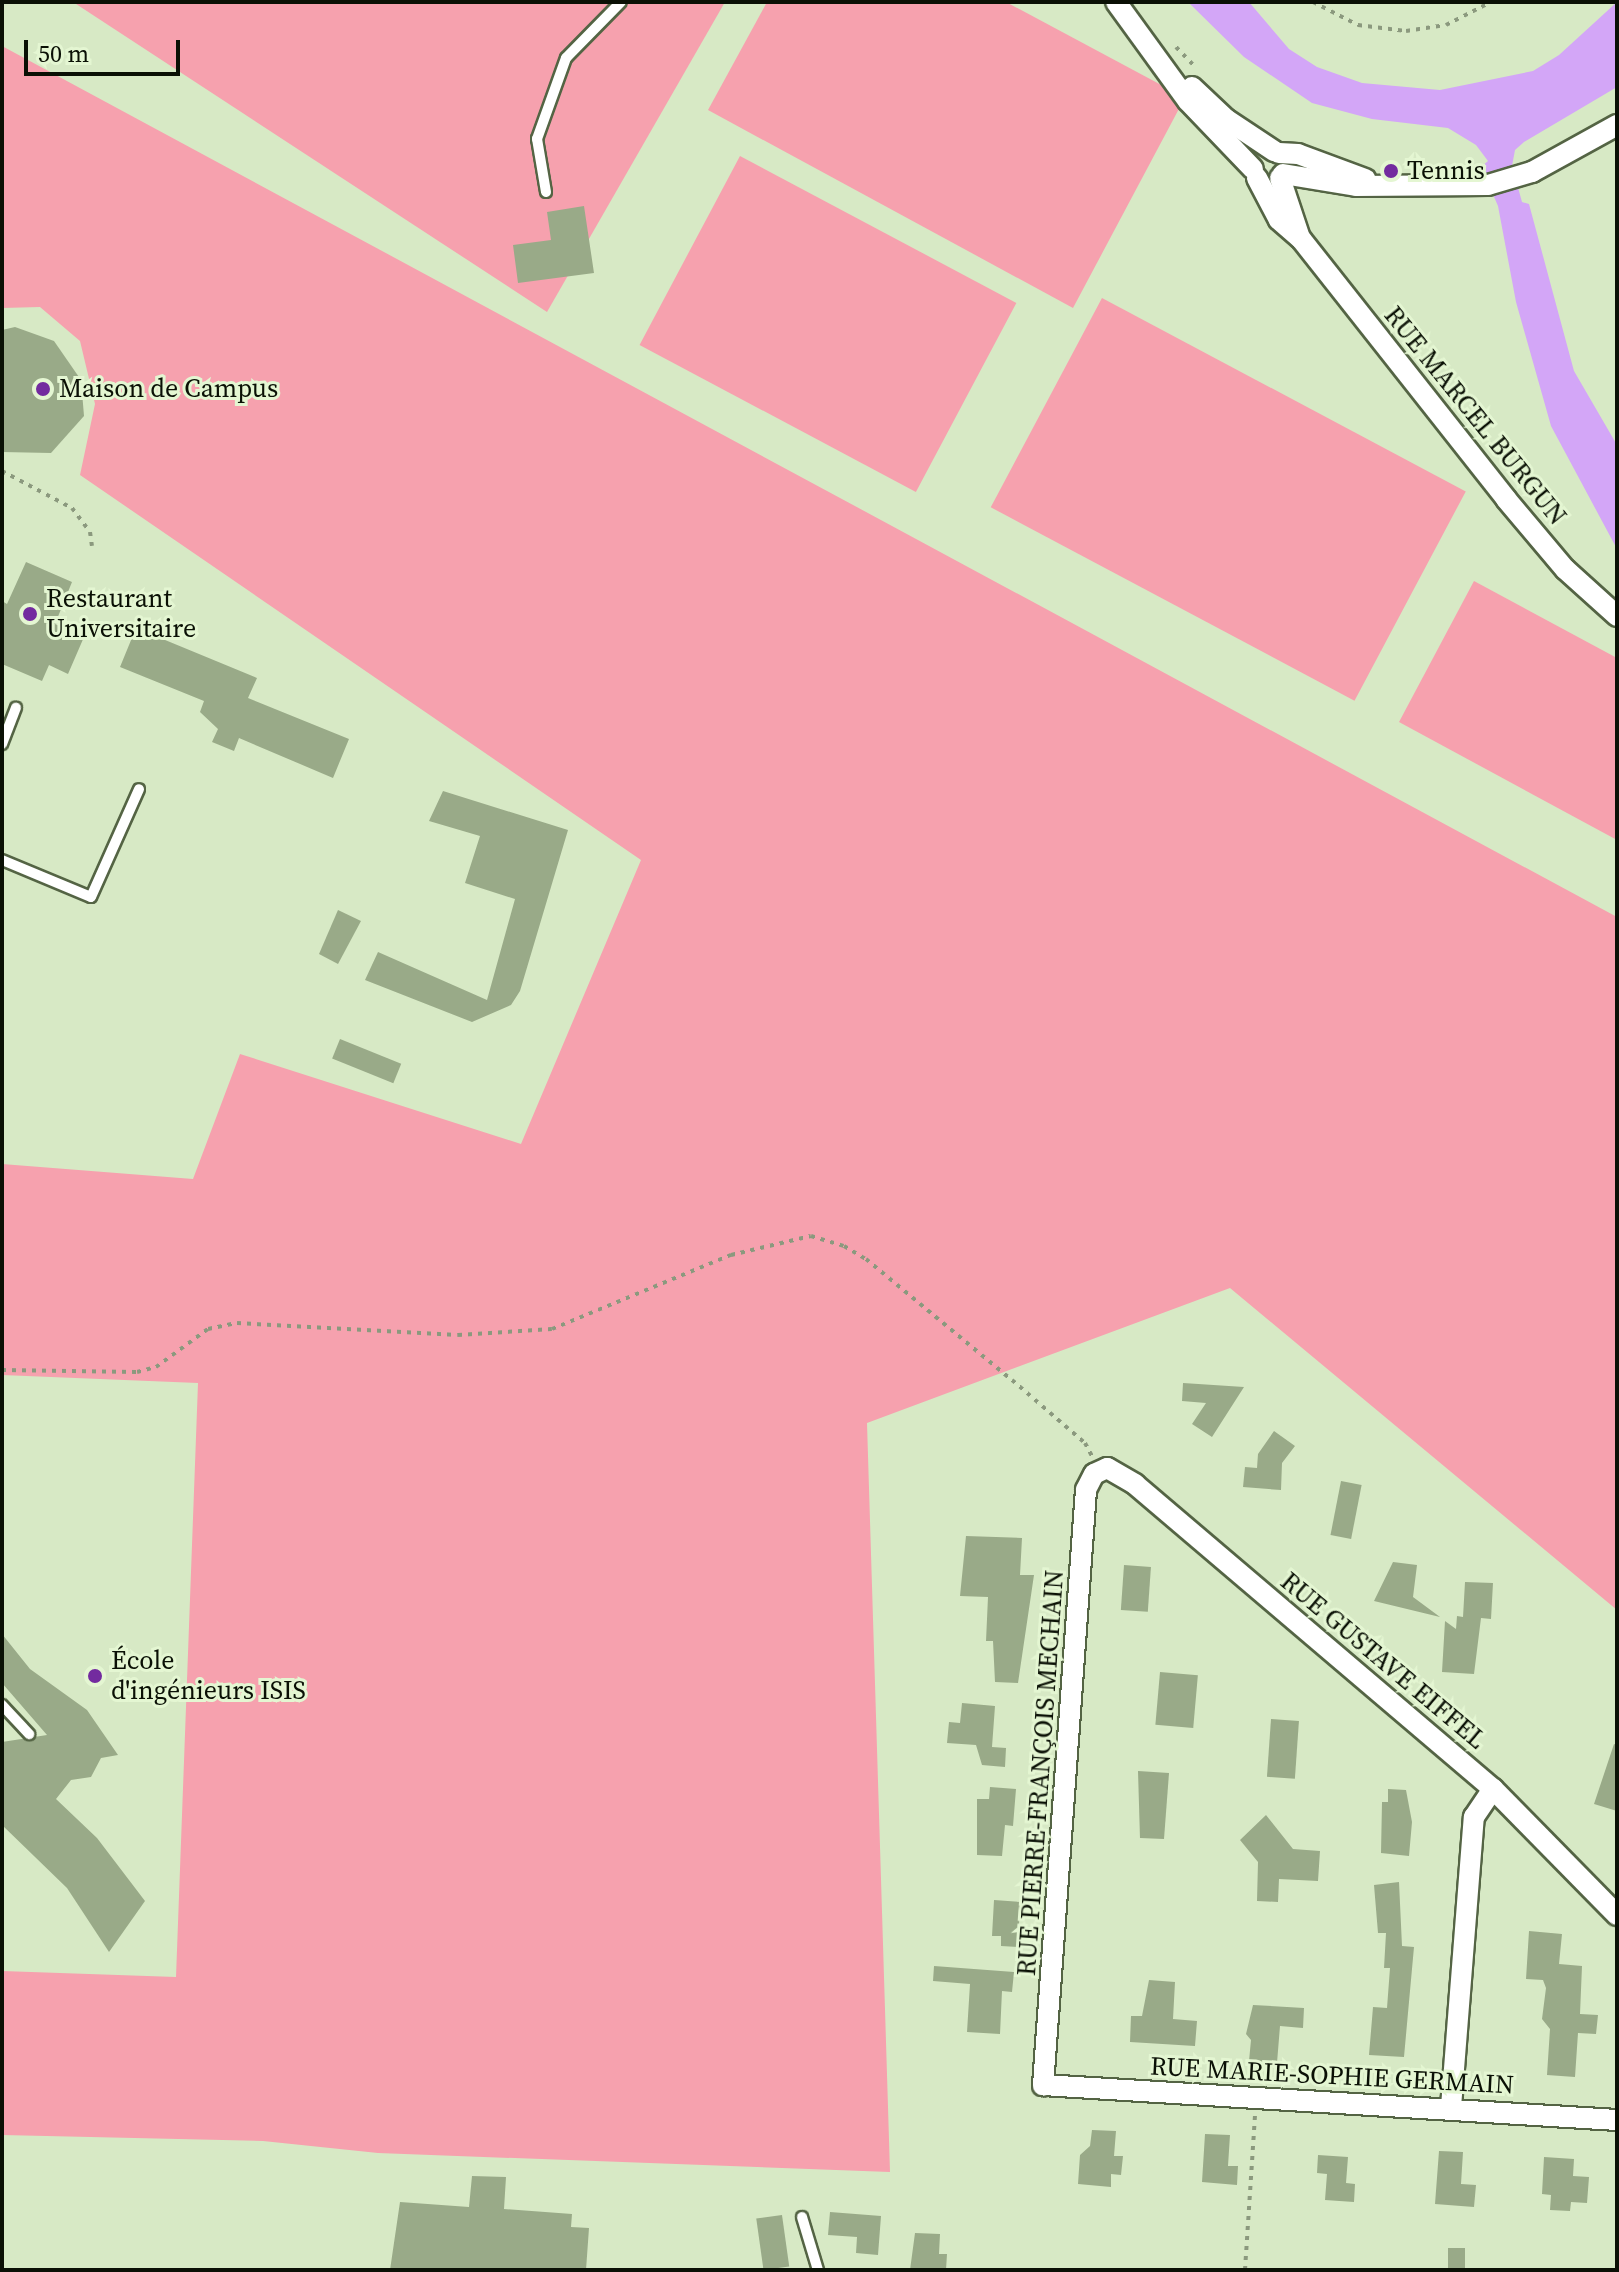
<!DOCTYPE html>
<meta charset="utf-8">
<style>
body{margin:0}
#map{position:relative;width:1619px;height:2272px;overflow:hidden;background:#d7e9c5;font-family:"Source Serif 4",serif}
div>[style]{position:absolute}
.green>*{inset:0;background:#f6a1ae;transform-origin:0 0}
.water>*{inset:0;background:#d3a6f7}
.building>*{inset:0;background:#9a8;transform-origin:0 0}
.path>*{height:4px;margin-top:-2px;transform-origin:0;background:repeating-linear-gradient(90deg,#8b997e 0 4px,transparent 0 10px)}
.roads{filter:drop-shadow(2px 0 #546444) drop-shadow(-2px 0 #546444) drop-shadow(0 2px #546444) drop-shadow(0 -2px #546444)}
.service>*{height:10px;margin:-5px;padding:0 5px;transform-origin:5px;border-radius:5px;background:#fff}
.minor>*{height:20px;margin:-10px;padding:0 10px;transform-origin:10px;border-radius:10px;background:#fff}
.dots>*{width:22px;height:22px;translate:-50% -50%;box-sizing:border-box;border:4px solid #e4f6d2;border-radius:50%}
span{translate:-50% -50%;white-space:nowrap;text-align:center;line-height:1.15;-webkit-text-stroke:6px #e4f6d2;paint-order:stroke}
.poi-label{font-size:26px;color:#0a1005}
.left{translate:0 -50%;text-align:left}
.street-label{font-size:26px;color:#0a1005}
.frame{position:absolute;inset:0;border:4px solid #0a1005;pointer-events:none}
.scale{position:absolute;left:24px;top:40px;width:156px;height:36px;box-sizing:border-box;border:4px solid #0a1005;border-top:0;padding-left:10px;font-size:24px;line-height:28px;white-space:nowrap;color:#0a1005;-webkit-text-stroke:6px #e4f6d2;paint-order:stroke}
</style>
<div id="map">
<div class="green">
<i style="clip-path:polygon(73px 2px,725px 2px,547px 312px)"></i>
<i style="clip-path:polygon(767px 2px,1006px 2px,1165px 87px,1181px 105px,1073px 308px,708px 110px)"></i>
<i style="clip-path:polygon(2px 46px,1617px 917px,1617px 1610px,1230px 1288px,867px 1423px,890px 2172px,378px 2153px,263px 2141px,2px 2135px,2px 1971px,176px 1977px,198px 1383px,2px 1375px,2px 1164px,193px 1179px,240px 1054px,521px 1144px,641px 860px,80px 475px,95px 404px,80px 341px,40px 307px,2px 308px)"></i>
<i style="left:740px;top:156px;width:313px;height:214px;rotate:28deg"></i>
<i style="left:1102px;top:298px;width:412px;height:237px;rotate:28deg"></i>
<i style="clip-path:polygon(1474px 581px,1617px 658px,1617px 840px,1399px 722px)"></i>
</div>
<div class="water">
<i style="clip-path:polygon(1188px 2px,1249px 2px,1289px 49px,1317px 67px,1362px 83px,1440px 90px,1533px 71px,1559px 55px,1617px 2px,1617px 87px,1524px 142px,1515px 150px,1512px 166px,1522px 202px,1529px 204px,1574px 371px,1617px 445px,1617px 549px,1551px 426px,1516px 302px,1498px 206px,1481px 167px,1488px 161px,1476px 145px,1448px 128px,1372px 119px,1312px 103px,1244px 57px)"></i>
</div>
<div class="building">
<i style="clip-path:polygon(584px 206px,594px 273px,518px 283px,513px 245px,551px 240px,547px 212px)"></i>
<i style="clip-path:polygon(15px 327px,54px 341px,81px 380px,84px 416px,51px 453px,2px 452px,2px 330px)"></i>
<i style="clip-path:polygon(26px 562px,72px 582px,55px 624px,84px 637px,68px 674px,49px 665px,42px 681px,2px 664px,2px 601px,7px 604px)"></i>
<i style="clip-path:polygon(136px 628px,257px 678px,248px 698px,349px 739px,333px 778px,239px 738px,234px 751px,212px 742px,218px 729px,200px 712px,204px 701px,120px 667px)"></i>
<i style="clip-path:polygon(443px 791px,568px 830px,520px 991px,511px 1005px,472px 1022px,365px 980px,378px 952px,487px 1000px,515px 899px,465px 883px,480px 836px,429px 821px)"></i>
<i style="clip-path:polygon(338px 910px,361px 921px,338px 964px,319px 954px)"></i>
<i style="left:340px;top:1039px;width:66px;height:21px;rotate:22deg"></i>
<i style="clip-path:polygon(1183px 1383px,1244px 1387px,1212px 1437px,1192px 1424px,1206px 1403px,1182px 1401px)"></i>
<i style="clip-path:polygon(1274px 1431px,1295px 1446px,1282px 1463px,1281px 1490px,1243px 1487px,1245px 1467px,1257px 1468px,1258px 1454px)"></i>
<i style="left:1341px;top:1481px;width:21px;height:55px;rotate:11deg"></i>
<i style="clip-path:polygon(966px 1536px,1022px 1538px,1020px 1575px,1034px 1575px,1018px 1683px,995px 1682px,993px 1641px,986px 1641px,988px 1597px,960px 1596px)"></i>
<i style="clip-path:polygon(1393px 1562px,1417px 1565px,1413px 1597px,1440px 1617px,1374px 1601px)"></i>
<i style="left:1124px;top:1565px;width:27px;height:45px;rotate:4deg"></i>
<i style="clip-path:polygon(1465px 1582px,1493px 1583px,1491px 1619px,1481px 1618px,1474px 1674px,1442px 1672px,1445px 1621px,1456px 1629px,1457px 1616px,1463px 1617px)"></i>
<i style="clip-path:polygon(2px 1634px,30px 1669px,87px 1710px,118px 1755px,101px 1758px,91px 1777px,71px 1780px,56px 1799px,97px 1838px,145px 1901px,109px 1952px,67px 1888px,2px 1825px,2px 1742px,47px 1735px,2px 1683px)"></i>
<i style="left:1160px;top:1672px;width:38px;height:53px;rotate:5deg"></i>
<i style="clip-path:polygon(962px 1703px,995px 1706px,992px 1747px,1006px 1748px,1005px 1767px,982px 1765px,976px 1745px,947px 1743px,949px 1722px,960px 1723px)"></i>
<i style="left:1271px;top:1719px;width:28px;height:58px;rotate:4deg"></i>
<i style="clip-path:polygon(1614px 1744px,1617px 1745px,1617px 1811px,1594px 1804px)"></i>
<i style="clip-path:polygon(1138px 1771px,1169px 1773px,1164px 1839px,1140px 1838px)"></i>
<i style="clip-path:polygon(990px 1787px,1016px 1789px,1013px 1826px,1005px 1825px,1002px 1856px,977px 1855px,977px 1799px,989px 1799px)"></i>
<i style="clip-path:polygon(1388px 1789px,1406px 1790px,1412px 1822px,1409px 1856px,1381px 1853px,1382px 1802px,1388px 1802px)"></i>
<i style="clip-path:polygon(1266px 1815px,1293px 1849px,1320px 1851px,1318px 1881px,1279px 1879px,1278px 1902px,1257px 1901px,1258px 1862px,1240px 1840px)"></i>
<i style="clip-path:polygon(1399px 1882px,1402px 1946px,1414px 1947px,1404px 2057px,1369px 2055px,1373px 2007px,1387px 2008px,1390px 1968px,1384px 1968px,1386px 1933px,1378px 1933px,1374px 1885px)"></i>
<i style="clip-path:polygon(994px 1900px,1020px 1902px,1018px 1947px,1001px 1946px,1001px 1936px,992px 1936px)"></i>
<i style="clip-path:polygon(1529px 1931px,1562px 1934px,1559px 1964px,1582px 1966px,1580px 2014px,1598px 2015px,1596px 2034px,1578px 2033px,1575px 2077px,1547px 2075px,1550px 2029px,1542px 2019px,1546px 1988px,1543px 1980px,1526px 1979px)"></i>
<i style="clip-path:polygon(934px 1966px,1014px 1972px,1012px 1992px,1002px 1991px,1000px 2034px,967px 2032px,970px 1984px,933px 1981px)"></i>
<i style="clip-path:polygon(1149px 1980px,1175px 1982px,1173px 2019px,1197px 2021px,1195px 2046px,1130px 2042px,1131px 2016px,1142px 2016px)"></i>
<i style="clip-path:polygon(1253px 2005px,1304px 2008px,1303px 2028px,1280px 2026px,1277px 2063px,1249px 2061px,1251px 2040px,1246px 2034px)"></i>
<i style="clip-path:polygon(1092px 2130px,1116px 2131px,1114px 2156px,1123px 2156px,1121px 2175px,1111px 2174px,1111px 2187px,1078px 2184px,1080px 2155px,1090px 2146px)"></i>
<i style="clip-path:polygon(1205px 2134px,1230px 2135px,1228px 2166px,1238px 2166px,1237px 2185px,1202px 2182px)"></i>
<i style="clip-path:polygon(1439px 2151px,1463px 2152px,1461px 2184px,1476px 2185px,1474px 2207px,1435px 2204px)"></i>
<i style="clip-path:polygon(1318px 2155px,1348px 2157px,1346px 2183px,1355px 2184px,1354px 2202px,1325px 2200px,1327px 2174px,1317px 2173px)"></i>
<i style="clip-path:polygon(1544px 2157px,1574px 2159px,1573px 2176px,1589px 2177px,1587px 2203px,1571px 2202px,1570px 2211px,1550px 2210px,1551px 2195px,1542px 2194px)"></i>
<i style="clip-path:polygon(472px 2176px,506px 2177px,504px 2209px,572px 2214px,571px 2227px,589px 2228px,586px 2270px,390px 2270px,400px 2202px,469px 2207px)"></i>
<i style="clip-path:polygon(830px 2212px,881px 2216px,878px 2255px,856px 2253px,857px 2237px,828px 2235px)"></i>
<i style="left:782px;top:2215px;width:52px;height:26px;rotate:82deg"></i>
<i style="clip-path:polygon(915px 2233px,940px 2234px,939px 2254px,947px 2254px,946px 2270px,910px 2270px)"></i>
<i style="left:1448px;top:2248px;width:17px;height:22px"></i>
</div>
<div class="path">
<i style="left:1313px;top:2px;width:51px;rotate:27.1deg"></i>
<i style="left:1358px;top:25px;width:48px;rotate:7.1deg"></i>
<i style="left:1406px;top:31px;width:40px;rotate:-8.5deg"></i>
<i style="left:1446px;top:25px;width:51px;rotate:-27.1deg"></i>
<i style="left:1176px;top:47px;width:28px;rotate:46deg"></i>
<i style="left:2px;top:471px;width:79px;rotate:27.9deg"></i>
<i style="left:72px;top:508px;width:30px;rotate:53deg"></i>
<i style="left:90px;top:532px;width:14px;rotate:82deg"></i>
<i style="left:2px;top:1370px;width:135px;rotate:0.8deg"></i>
<i style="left:137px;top:1372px;width:20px;rotate:-15deg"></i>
<i style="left:156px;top:1367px;width:64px;rotate:-36.2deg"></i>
<i style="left:208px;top:1329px;width:30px;rotate:-12deg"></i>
<i style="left:237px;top:1323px;width:221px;rotate:3.1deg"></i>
<i style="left:458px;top:1335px;width:94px;rotate:-3.7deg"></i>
<i style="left:552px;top:1329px;width:194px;rotate:-22.5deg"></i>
<i style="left:731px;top:1255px;width:82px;rotate:-13.4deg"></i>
<i style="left:811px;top:1236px;width:34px;rotate:17deg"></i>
<i style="left:844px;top:1246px;width:26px;rotate:31deg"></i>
<i style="left:866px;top:1259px;width:190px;rotate:39.7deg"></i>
<i style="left:1012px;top:1380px;width:96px;rotate:40.8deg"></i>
<i style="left:1085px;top:1443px;width:15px;rotate:62deg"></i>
<i style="left:1245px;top:2270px;width:155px;rotate:-86.3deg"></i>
</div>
<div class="roads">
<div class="service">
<i style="left:546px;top:192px;width:54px;rotate:-99.6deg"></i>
<i style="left:537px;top:139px;width:86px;rotate:-70.3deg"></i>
<i style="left:566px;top:58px;width:78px;rotate:-45.5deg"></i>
<i style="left:2px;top:744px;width:39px;rotate:-69deg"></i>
<i style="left:2px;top:860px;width:96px;rotate:22.6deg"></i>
<i style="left:91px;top:897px;width:118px;rotate:-66deg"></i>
<i style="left:2px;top:1705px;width:40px;rotate:47deg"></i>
<i style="left:802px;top:2217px;width:55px;rotate:73.2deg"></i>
</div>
<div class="minor">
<i style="left:1116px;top:2px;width:122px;rotate:54deg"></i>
<i style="left:1188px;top:101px;width:94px;rotate:46.3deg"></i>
<i style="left:1192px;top:87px;width:47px;rotate:43.3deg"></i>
<i style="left:1226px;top:119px;width:58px;rotate:33.7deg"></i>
<i style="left:1279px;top:153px;width:19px;rotate:3deg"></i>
<i style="left:1298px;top:154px;width:72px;rotate:20.5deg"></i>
<i style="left:1283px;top:174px;width:74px;rotate:9.3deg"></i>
<i style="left:1356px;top:186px;width:132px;rotate:-0.4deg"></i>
<i style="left:1488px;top:185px;width:46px;rotate:-16.5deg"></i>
<i style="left:1532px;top:172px;width:97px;rotate:-28.9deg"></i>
<i style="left:1257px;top:178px;width:47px;rotate:62.4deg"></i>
<i style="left:1279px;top:220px;width:29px;rotate:41deg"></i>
<i style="left:1301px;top:239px;width:331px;rotate:51.7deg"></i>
<i style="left:1506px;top:499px;width:92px;rotate:49.9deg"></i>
<i style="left:1565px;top:569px;width:70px;rotate:42.1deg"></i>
<i style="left:1280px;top:178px;width:60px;rotate:71.6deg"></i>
<i style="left:1617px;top:1915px;width:177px;rotate:-134.5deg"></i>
<i style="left:1493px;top:1789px;width:470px;rotate:-139.6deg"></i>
<i style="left:1135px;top:1484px;width:32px;rotate:-150deg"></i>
<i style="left:1107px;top:1468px;width:14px;rotate:155deg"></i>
<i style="left:1094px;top:1474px;width:18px;rotate:117deg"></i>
<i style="left:1086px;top:1490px;width:597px;rotate:94.13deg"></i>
<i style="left:1043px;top:2085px;width:575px;rotate:3.49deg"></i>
<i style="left:1451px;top:2107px;width:291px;rotate:-85.5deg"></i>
<i style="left:1474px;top:1817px;width:34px;rotate:-56deg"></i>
</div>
</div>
<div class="dots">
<i style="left:1391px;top:171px;background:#732b9f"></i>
<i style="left:43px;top:389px;background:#732b9f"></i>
<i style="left:30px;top:614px;background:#732b9f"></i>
<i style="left:95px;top:1676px;background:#732b9f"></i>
</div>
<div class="poi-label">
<span class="left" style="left:1407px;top:171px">Tennis</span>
<span class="left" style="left:59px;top:389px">Maison de Campus</span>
<span class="left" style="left:46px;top:614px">Restaurant<br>Universitaire</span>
<span class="left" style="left:111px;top:1676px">École<br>d'ingénieurs ISIS</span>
</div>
<div class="street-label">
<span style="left:1475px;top:416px;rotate:51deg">RUE MARCEL BURGUN</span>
<span style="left:1383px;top:1661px;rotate:40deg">RUE GUSTAVE EIFFEL</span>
<span style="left:1041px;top:1773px;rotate:-86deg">RUE PIERRE-FRANÇOIS MECHAIN</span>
<span style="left:1332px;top:2076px;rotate:3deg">RUE MARIE-SOPHIE GERMAIN</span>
</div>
<div class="frame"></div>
<div class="scale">50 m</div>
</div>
